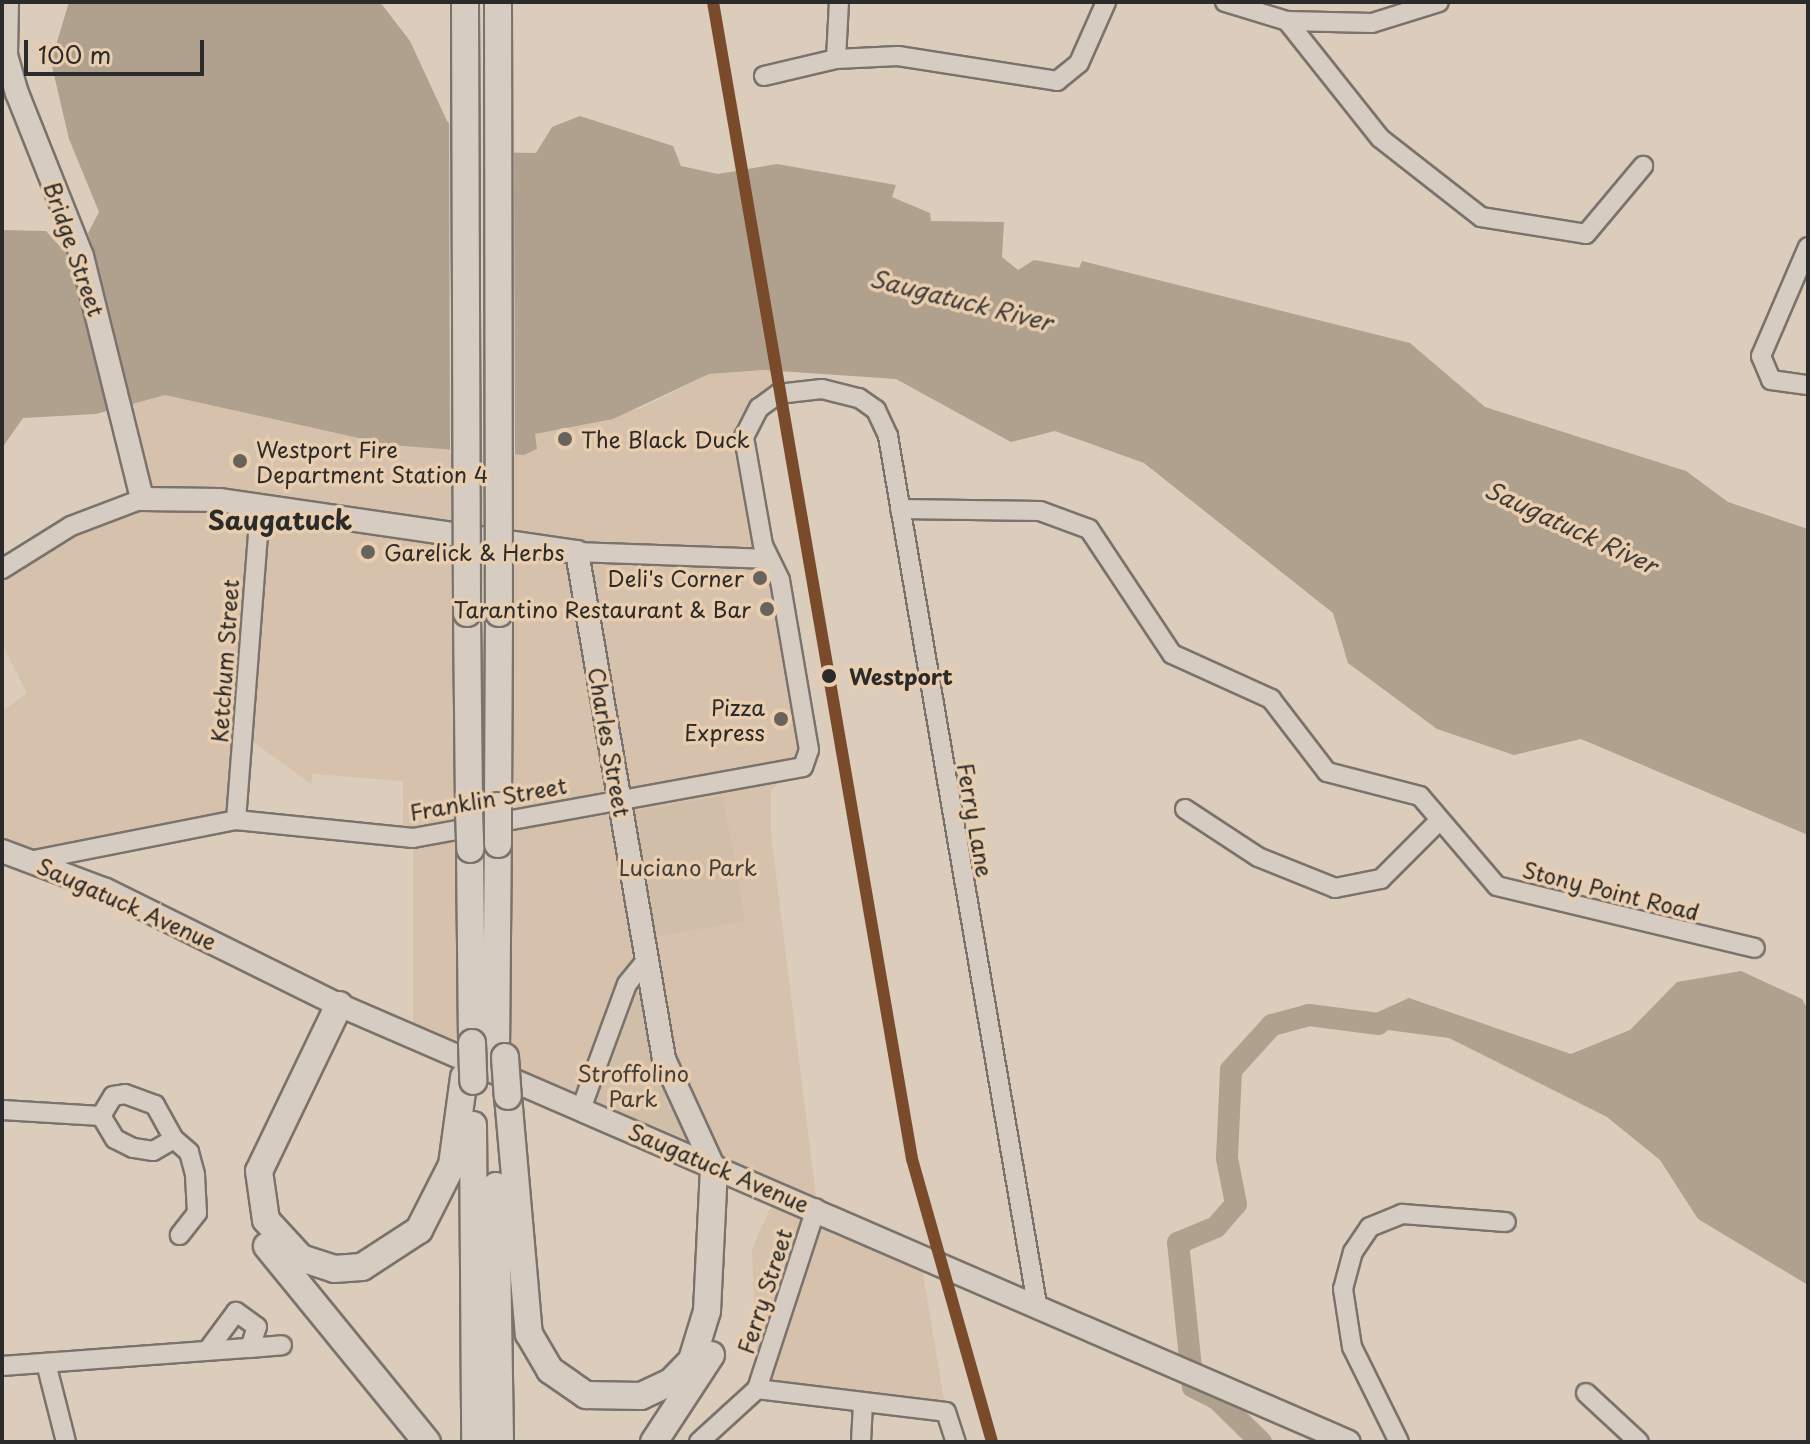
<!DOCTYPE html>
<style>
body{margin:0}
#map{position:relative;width:1810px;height:1444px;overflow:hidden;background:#dbccbc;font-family:"Playpen Sans",sans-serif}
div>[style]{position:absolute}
.built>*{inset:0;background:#d6c2ac}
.green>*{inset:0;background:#d1bea9;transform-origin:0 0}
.water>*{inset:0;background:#b0a08e}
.pier>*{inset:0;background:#dbccbc}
.river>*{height:22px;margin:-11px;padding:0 11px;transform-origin:11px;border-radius:11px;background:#b0a08e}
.roads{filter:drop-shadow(2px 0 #7a736c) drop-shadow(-2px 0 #7a736c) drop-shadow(0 2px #7a736c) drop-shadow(0 -2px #7a736c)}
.minor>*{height:18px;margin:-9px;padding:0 9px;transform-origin:9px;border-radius:9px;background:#d6ccc1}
.major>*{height:22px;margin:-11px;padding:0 11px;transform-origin:11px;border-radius:11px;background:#d6ccc1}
.highway>*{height:26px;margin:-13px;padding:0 13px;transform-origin:13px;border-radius:13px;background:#d6ccc1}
.bridges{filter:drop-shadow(2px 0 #7a736c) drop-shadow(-2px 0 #7a736c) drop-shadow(0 2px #7a736c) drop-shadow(0 -2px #7a736c)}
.highway-bridge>*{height:26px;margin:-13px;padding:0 13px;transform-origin:13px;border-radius:13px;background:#d6ccc1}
.rail-1>*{height:12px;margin:-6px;padding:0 6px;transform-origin:6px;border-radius:6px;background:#7a4b2a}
.dots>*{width:22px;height:22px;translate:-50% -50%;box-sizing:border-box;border:4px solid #e8cdaf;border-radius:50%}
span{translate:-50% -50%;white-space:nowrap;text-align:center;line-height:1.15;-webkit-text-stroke:7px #e8cdaf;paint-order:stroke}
.street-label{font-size:22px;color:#2b2b2b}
.poi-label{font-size:22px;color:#2b2b2b}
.left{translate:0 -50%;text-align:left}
.right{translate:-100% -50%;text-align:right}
.stop-label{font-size:22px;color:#2b2b2b;font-weight:700}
.park-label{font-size:22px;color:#433f3c}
.water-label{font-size:24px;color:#423f3b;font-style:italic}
.quarter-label{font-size:26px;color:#2b2b2b;font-weight:700}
.frame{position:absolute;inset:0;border:4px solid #2b2b2b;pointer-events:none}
.scale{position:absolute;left:24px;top:40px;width:180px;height:36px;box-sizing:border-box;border:4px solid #2b2b2b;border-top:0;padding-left:10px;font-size:24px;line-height:28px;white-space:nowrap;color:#2b2b2b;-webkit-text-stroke:6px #e8cdaf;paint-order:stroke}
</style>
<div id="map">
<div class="built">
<i style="clip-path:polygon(774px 370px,778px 394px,748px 424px,809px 750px,771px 791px,771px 834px,817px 1205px,920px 1255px,946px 1412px,757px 1389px,752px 1249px,777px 1193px,413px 1037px,413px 839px,403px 837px,403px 781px,313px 774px,311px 784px,249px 739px,243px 809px,34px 860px,2px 851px,2px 712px,27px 693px,2px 644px,2px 569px,141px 499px,123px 409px,131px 402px,165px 395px,390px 445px,536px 442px,535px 434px,642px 408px,709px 374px)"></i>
</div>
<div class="green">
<i style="left:723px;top:796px;width:127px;height:92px;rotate:80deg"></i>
<i style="clip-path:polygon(635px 991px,641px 992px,655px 1059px,690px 1140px,596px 1102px)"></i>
</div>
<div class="water">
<i style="clip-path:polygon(69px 2px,380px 2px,410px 41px,447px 121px,481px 152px,536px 153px,552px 127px,580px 116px,673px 146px,681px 166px,718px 174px,777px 164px,896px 185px,892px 197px,930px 213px,931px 221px,1004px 222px,1002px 257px,1018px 270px,1034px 260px,1079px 268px,1082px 261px,1410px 343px,1485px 407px,1686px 471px,1728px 502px,1808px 529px,1808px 835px,1581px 739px,1514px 755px,1437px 729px,1348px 663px,1333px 613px,1144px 463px,1055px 431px,1011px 442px,896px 379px,764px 370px,709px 374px,613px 419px,535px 434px,537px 449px,524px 455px,390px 445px,165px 395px,96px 414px,23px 418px,2px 448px,2px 230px,46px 231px,72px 260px,94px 252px,88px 233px,99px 212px,69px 139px,51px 62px)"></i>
<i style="clip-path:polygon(1741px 971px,1802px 999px,1808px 1010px,1808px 1285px,1698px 1219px,1660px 1160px,1607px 1117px,1449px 1038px,1349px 1025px,1409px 998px,1571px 1054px,1630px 1030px,1677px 982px)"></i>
</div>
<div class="pier">
<i style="clip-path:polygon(449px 116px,482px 148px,514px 148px,515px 455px,450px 454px)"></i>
</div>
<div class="river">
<i style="left:1261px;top:1442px;width:62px;rotate:-135.7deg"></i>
<i style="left:1217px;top:1399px;width:27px;rotate:-153deg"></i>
<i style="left:1193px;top:1387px;width:145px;rotate:-95.9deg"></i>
<i style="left:1178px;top:1243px;width:41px;rotate:-22.8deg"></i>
<i style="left:1216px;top:1227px;width:30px;rotate:-49deg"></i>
<i style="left:1236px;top:1204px;width:47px;rotate:-101.1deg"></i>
<i style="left:1227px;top:1158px;width:88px;rotate:-87.4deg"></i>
<i style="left:1231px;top:1070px;width:61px;rotate:-47.7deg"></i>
<i style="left:1272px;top:1025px;width:38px;rotate:-15deg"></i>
<i style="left:1309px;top:1015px;width:70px;rotate:7.4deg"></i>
</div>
<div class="roads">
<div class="minor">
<i style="left:1225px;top:2px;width:65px;rotate:17deg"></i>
<i style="left:1287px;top:21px;width:85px;rotate:1.3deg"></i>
<i style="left:1372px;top:23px;width:70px;rotate:-17.4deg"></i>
<i style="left:1287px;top:21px;width:149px;rotate:51.5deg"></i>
<i style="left:1380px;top:138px;width:128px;rotate:38deg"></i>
<i style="left:1481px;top:217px;width:106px;rotate:9.2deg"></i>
<i style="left:1586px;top:234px;width:89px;rotate:-50deg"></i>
<i style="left:836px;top:59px;width:57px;rotate:-87deg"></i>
<i style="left:764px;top:76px;width:74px;rotate:-13.3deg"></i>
<i style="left:836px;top:59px;width:62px;rotate:-2.8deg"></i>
<i style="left:898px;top:56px;width:161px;rotate:8.9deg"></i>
<i style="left:1057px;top:81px;width:28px;rotate:-39deg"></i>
<i style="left:1079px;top:63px;width:67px;rotate:-66.1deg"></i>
<i style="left:1808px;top:247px;width:119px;rotate:113.3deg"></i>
<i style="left:1761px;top:356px;width:26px;rotate:67deg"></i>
<i style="left:1771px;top:380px;width:37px;rotate:8deg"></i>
<i style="left:900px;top:509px;width:140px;rotate:0.8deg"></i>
<i style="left:1040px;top:511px;width:52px;rotate:20.2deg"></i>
<i style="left:1089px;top:529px;width:150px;rotate:56.4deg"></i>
<i style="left:1172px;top:654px;width:109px;rotate:24.4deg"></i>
<i style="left:1271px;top:699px;width:92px;rotate:52.5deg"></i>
<i style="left:1327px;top:772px;width:96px;rotate:14.5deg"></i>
<i style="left:1420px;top:796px;width:118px;rotate:49.5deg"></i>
<i style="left:1497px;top:886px;width:265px;rotate:13.5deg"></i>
<i style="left:577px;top:552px;width:192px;rotate:2.1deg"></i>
<i style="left:2px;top:569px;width:81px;rotate:-31.9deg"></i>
<i style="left:71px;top:526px;width:76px;rotate:-20.8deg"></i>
<i style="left:1185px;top:809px;width:87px;rotate:33.3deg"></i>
<i style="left:1258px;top:857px;width:83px;rotate:21.9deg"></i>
<i style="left:1335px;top:888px;width:47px;rotate:-11.1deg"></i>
<i style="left:1381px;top:879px;width:79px;rotate:-45deg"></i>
<i style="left:236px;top:820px;width:315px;rotate:-85.6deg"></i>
<i style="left:34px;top:860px;width:206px;rotate:-11.2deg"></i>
<i style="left:236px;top:820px;width:178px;rotate:5.8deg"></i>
<i style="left:413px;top:838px;width:396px;rotate:-10.3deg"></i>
<i style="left:803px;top:767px;width:18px;rotate:-71deg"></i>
<i style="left:809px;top:750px;width:172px;rotate:-99.7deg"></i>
<i style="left:780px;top:580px;width:39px;rotate:-116deg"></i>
<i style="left:763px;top:545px;width:110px;rotate:-100deg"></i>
<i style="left:744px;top:437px;width:33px;rotate:-63deg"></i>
<i style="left:759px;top:408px;width:24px;rotate:-36deg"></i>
<i style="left:778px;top:394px;width:44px;rotate:-6.5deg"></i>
<i style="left:822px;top:389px;width:38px;rotate:14deg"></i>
<i style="left:859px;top:398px;width:21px;rotate:35deg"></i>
<i style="left:876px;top:410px;width:29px;rotate:65deg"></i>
<i style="left:888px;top:436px;width:881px;rotate:80.26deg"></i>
<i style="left:581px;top:1109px;width:133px;rotate:-69.8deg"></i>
<i style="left:627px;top:984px;width:32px;rotate:-51deg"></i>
<i style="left:2px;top:1110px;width:99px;rotate:3.5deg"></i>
<i style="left:101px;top:1116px;width:23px;rotate:-59deg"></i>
<i style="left:113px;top:1096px;width:12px;rotate:-9deg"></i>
<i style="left:125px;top:1094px;width:32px;rotate:20deg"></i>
<i style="left:155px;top:1105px;width:39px;rotate:61deg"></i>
<i style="left:174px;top:1139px;width:24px;rotate:150deg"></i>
<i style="left:153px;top:1151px;width:20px;rotate:-171deg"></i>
<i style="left:133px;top:1148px;width:20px;rotate:-153deg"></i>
<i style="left:115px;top:1139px;width:27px;rotate:-121deg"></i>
<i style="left:174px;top:1139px;width:20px;rotate:41deg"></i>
<i style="left:189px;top:1152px;width:24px;rotate:75deg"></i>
<i style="left:195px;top:1175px;width:38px;rotate:87deg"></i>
<i style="left:197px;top:1213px;width:28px;rotate:128deg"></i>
<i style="left:250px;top:1348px;width:32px;rotate:-5deg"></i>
<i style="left:46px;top:1363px;width:81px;rotate:75.8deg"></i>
<i style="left:2px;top:1366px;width:249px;rotate:-4.2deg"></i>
<i style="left:250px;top:1348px;width:22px;rotate:-72deg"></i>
<i style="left:257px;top:1327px;width:26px;rotate:-144deg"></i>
<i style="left:236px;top:1312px;width:44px;rotate:126.6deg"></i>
<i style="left:757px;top:1389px;width:190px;rotate:6.9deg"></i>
<i style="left:946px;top:1412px;width:32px;rotate:72deg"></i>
<i style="left:1586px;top:1393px;width:72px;rotate:42.8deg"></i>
<i style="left:699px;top:1442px;width:79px;rotate:-42.4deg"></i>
<i style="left:757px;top:1389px;width:190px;rotate:-71.9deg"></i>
<i style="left:861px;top:1442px;width:38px;rotate:-87deg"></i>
<i style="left:1399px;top:1442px;width:106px;rotate:-116.3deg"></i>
<i style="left:1352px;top:1347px;width:59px;rotate:-98.8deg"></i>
<i style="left:1343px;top:1289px;width:38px;rotate:-75deg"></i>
<i style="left:1353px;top:1252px;width:30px;rotate:-56deg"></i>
<i style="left:1370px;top:1227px;width:35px;rotate:-22deg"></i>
<i style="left:1402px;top:1214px;width:104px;rotate:4.4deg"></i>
</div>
<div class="major">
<i style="left:7px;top:2px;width:53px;rotate:91.1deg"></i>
<i style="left:6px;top:55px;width:40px;rotate:74deg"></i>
<i style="left:17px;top:93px;width:175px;rotate:68.3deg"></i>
<i style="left:82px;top:256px;width:250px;rotate:76.1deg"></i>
<i style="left:142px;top:499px;width:77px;rotate:0.7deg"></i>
<i style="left:219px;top:500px;width:362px;rotate:8.3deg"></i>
<i style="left:577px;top:552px;width:514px;rotate:80.26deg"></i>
<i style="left:664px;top:1059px;width:120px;rotate:65.4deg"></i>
<i style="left:2px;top:851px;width:111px;rotate:20.6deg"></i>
<i style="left:106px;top:890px;width:260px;rotate:26.3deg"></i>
<i style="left:339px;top:1005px;width:1100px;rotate:23.4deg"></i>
</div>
<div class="highway">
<i style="left:467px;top:613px;width:198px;rotate:89.4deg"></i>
<i style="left:498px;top:806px;width:193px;rotate:-89.7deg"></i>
<i style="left:470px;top:849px;width:194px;rotate:89.4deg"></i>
<i style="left:339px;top:1005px;width:184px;rotate:115.7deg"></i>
<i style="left:259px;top:1171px;width:49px;rotate:81.9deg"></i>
<i style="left:266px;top:1220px;width:52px;rotate:47.4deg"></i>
<i style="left:301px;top:1258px;width:35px;rotate:18deg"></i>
<i style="left:334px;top:1269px;width:28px;rotate:-4deg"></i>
<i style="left:362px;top:1267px;width:68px;rotate:-33deg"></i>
<i style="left:419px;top:1230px;width:73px;rotate:-63.1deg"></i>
<i style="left:452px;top:1165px;width:89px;rotate:-82.2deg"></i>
<i style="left:496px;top:1053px;width:209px;rotate:-89.5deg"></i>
<i style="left:508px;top:1096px;width:239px;rotate:85deg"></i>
<i style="left:529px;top:1334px;width:42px;rotate:59.7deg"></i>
<i style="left:550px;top:1370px;width:44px;rotate:34.8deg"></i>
<i style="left:586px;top:1395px;width:55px;rotate:1deg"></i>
<i style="left:641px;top:1396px;width:33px;rotate:-25deg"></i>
<i style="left:671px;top:1382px;width:30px;rotate:-46deg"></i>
<i style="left:692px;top:1360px;width:51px;rotate:-73deg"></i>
<i style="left:707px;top:1311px;width:143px;rotate:-87.2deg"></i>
<i style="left:473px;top:1125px;width:317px;rotate:89.6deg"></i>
<i style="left:496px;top:1186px;width:256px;rotate:89.1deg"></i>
<i style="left:267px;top:1246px;width:253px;rotate:50.8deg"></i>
<i style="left:654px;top:1442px;width:104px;rotate:-56.8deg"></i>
</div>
</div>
<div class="bridges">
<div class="highway-bridge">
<i style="left:465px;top:2px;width:611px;rotate:89.81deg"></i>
<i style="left:498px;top:2px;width:611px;rotate:89.91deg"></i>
<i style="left:469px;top:811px;width:38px;rotate:88deg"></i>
<i style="left:498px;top:844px;width:38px;rotate:-90deg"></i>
<i style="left:472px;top:1043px;width:38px;rotate:88deg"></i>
<i style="left:505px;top:1057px;width:39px;rotate:86deg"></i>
</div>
</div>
<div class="rail-1">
<i style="left:713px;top:2px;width:1174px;rotate:80.24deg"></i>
<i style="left:912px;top:1159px;width:294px;rotate:74.2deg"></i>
</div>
<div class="dots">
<i style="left:565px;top:439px;background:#69635e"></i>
<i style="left:240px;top:461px;background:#69635e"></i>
<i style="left:368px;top:552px;background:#69635e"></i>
<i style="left:760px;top:578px;background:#69635e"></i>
<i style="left:767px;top:609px;background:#69635e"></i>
<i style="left:829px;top:676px;background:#2b2b2b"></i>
<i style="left:781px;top:719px;background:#69635e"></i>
</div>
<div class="street-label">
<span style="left:75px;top:249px;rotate:71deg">Bridge Street</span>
<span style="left:224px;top:661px;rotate:-86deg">Ketchum Street</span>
<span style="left:610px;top:742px;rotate:80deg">Charles Street</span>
<span style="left:488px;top:798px;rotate:-10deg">Franklin Street</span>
<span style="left:976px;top:820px;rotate:80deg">Ferry Lane</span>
<span style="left:1611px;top:890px;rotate:14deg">Stony Point Road</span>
<span style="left:127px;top:903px;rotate:24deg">Saugatuck Avenue</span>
<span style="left:719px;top:1167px;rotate:23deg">Saugatuck Avenue</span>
<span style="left:764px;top:1291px;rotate:-72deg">Ferry Street</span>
</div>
<div class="poi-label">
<span class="left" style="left:581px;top:439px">The Black Duck</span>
<span class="left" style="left:256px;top:461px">Westport Fire<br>Department Station 4</span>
<span class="left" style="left:384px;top:552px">Garelick &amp; Herbs</span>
<span class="right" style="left:744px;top:578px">Deli's Corner</span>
<span class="right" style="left:751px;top:609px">Tarantino Restaurant &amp; Bar</span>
<span class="right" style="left:765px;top:719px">Pizza<br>Express</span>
</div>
<div class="stop-label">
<span class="left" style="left:849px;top:676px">Westport</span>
</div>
<div class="park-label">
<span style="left:688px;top:867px">Luciano Park</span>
<span style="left:633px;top:1085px">Stroffolino<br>Park</span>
</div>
<div class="water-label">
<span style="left:961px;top:300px;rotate:14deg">Saugatuck River</span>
<span style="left:1571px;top:527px;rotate:25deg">Saugatuck River</span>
</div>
<div class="quarter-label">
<span style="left:280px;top:520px">Saugatuck</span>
</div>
<div class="frame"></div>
<div class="scale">100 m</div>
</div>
